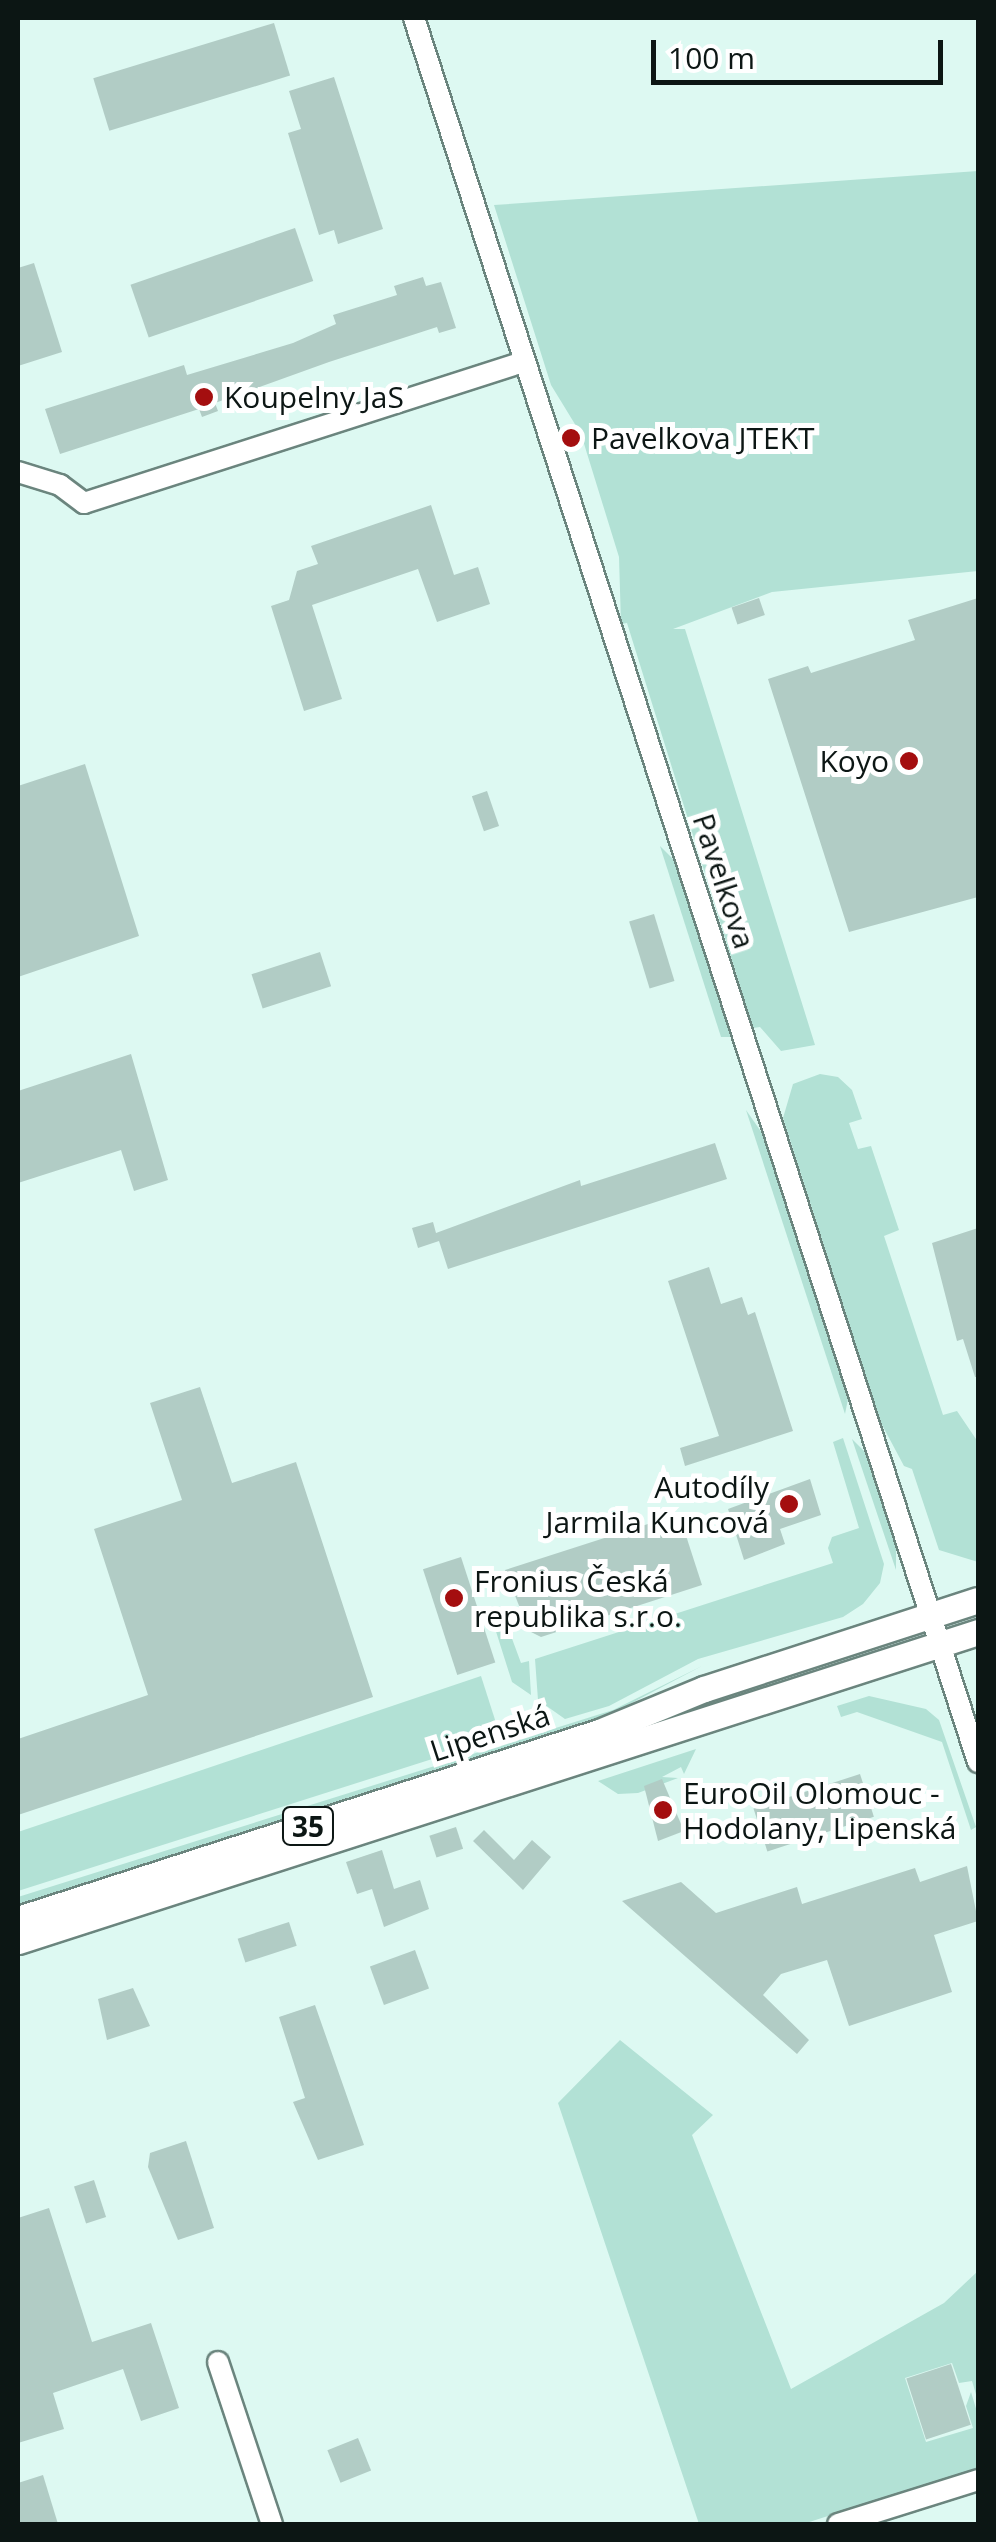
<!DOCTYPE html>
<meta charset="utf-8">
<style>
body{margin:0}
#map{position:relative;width:996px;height:2542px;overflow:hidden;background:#ddf9f2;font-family:"Open Sans",sans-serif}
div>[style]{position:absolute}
.green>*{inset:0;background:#b2e1d5}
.building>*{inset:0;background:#b1ccc5;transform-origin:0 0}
.roads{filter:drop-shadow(2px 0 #6b857e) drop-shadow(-2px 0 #6b857e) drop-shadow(0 2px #6b857e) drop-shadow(0 -2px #6b857e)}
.minor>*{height:20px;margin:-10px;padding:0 10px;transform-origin:10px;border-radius:10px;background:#fff}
.major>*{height:25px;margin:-12.5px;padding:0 12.5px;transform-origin:12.5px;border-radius:12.5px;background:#fff}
.dots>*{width:28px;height:28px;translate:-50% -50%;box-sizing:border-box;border:5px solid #fff;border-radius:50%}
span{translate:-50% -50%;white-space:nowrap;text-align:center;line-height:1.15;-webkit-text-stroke:10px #fff;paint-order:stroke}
.shield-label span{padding:2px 8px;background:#fff;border:2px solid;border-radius:8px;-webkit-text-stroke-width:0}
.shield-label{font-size:28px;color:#0c1614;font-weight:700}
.poi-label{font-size:30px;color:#0c1614}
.left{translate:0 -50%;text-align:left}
.right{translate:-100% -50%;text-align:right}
.street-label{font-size:30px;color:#0c1614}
.frame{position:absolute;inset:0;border:20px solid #0c1614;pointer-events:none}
.scale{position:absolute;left:651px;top:40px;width:292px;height:45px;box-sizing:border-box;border:5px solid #0c1614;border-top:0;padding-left:12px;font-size:30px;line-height:35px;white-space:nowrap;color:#0c1614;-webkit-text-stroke:8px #fff;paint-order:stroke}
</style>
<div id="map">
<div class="green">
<i style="clip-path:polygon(978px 171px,978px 571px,772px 592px,673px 629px,685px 629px,815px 1045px,781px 1051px,760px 1027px,753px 1028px,627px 623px,621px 624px,619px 557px,581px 434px,551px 385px,494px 205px)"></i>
<i style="clip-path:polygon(660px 846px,674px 860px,732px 1037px,721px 1037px)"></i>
<i style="clip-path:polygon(820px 1074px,838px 1077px,852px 1090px,862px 1119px,849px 1123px,858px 1149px,871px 1146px,899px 1230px,884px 1236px,943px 1415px,957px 1411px,978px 1442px,978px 1562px,939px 1550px,912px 1469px,904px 1466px,880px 1421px,783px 1118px,793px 1084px)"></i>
<i style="clip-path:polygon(746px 1110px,762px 1133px,848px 1399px,845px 1414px)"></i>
<i style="clip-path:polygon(843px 1438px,884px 1564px,880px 1583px,863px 1604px,843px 1617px,698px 1659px,609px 1706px,565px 1719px,538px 1700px,535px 1659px,833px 1563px,828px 1548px,832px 1537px,859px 1528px,833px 1442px)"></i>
<i style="clip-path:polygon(852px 1439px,865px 1452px,896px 1545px,896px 1570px)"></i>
<i style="clip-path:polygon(504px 1617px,521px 1663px,529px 1661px,531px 1695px,512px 1682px,493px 1622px)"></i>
<i style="clip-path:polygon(702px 1666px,605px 1717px,18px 1906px,18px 1897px,613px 1710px)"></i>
<i style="clip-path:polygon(481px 1676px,497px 1726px,495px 1739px,18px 1891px,18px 1832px)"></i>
<i style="clip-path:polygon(869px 1696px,926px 1709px,939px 1720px,976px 1827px,971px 1830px,942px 1742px,857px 1712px,841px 1717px,837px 1706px)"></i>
<i style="clip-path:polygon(696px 1749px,684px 1774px,681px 1767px,662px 1777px,678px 1778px,638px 1793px,618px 1794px,598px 1781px)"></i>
<i style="clip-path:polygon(620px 2040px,713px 2115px,692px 2135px,791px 2389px,944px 2303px,978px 2271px,978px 2401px,972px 2381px,959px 2383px,952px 2363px,905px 2378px,926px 2442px,973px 2428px,966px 2406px,971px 2392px,978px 2415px,978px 2468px,803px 2524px,699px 2524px,558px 2103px)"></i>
</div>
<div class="building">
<i style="left:274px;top:23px;width:55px;height:189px;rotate:73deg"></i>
<i style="clip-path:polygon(334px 77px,383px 229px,338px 244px,334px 230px,319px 235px,288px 133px,301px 129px,289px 91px)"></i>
<i style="left:295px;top:228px;width:56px;height:174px;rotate:71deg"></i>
<i style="clip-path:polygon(34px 263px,62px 352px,18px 366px,18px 268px)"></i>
<i style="clip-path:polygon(423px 277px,426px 286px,441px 282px,456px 328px,439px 333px,437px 327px,329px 362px,215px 403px,218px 411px,202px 417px,199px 409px,60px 454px,45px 409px,184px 365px,187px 375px,293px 343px,336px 324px,333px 315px,397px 295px,394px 286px)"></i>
<i style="clip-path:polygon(431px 505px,454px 575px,478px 567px,490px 604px,437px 622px,418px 569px,312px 605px,342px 699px,304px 711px,271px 606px,289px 600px,297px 571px,318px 564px,311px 546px)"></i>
<i style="left:759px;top:598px;width:18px;height:29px;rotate:71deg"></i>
<i style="clip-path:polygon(978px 598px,978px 897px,849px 932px,768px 679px,808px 666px,811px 673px,915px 640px,908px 620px)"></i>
<i style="clip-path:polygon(85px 764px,139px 936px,18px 977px,18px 786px)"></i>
<i style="left:487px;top:791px;width:37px;height:16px;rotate:71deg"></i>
<i style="left:654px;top:914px;width:70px;height:26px;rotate:73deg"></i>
<i style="left:320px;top:952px;width:36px;height:72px;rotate:72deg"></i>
<i style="clip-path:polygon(131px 1054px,168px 1180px,134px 1191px,121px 1150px,18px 1183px,18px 1091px)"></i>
<i style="clip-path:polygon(715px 1143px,727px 1179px,448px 1269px,439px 1241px,418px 1248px,412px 1228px,433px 1222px,436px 1233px,580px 1180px,581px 1186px)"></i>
<i style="clip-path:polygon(978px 1228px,978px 1377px,975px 1377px,963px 1339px,957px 1341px,932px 1243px)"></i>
<i style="clip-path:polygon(709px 1267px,721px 1304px,742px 1297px,748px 1315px,755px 1312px,793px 1431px,685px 1466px,680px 1448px,719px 1436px,668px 1281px)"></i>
<i style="clip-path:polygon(200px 1387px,232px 1483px,296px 1462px,373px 1697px,18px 1815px,18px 1739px,148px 1695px,94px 1529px,182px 1500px,150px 1403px)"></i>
<i style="clip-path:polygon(810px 1479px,821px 1515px,780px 1529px,785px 1544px,744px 1560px,728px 1509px)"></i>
<i style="clip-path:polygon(679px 1514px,702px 1585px,541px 1637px,529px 1631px,505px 1570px)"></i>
<i style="left:461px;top:1557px;width:111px;height:40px;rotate:72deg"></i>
<i style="left:860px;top:1774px;width:45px;height:112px;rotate:72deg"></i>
<i style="clip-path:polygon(662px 1779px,684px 1831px,658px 1841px,644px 1786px)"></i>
<i style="left:456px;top:1827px;width:23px;height:28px;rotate:72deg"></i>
<i style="clip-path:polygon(484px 1830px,514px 1860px,532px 1840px,551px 1857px,523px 1890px,473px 1841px)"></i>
<i style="clip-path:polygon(382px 1850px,394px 1889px,420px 1880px,429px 1909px,384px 1927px,372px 1889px,357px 1894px,346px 1862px)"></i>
<i style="clip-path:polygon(967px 1866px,978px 1921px,934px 1935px,952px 1992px,849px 2026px,827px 1960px,781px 1974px,763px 1995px,809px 2040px,797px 2054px,622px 1901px,681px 1882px,716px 1913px,797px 1887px,802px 1904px,915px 1868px,920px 1882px)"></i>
<i style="left:289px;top:1922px;width:25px;height:54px;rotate:72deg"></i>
<i style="left:415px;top:1950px;width:41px;height:48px;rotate:70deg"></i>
<i style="clip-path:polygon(133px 1988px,150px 2026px,107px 2040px,98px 1999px)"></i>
<i style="clip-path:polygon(315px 2005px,364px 2145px,318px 2160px,293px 2102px,305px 2098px,279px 2017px)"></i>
<i style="clip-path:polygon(186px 2141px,214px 2228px,178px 2240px,148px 2167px,150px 2153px)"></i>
<i style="left:94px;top:2180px;width:39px;height:21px;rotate:72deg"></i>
<i style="clip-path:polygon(49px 2208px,92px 2342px,151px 2323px,179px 2408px,141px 2421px,123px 2369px,53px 2393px,64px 2429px,18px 2443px,18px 2218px)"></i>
<i style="left:951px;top:2364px;width:64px;height:47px;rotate:72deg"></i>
<i style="left:358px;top:2438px;width:35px;height:33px;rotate:68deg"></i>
<i style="clip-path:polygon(43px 2475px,58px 2524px,18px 2524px,18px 2483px)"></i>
</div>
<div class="roads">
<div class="minor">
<i style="left:414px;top:18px;width:1833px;rotate:72.08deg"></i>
<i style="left:18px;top:472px;width:44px;rotate:17.2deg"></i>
<i style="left:60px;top:485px;width:30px;rotate:37deg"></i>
<i style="left:84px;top:503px;width:463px;rotate:-17.8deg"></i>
<i style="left:218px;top:2362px;width:171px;rotate:71.6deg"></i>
<i style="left:838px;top:2524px;width:147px;rotate:-17.4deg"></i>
</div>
<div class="major">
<i style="left:18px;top:1919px;width:610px;rotate:-17.84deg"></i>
<i style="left:599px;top:1732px;width:113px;rotate:-22.3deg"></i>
<i style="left:704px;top:1689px;width:288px;rotate:-18deg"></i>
<i style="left:18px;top:1941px;width:1009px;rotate:-17.84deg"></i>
</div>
</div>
<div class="dots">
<i style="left:204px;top:397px;background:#a40e0f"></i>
<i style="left:571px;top:438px;background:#a40e0f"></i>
<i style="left:909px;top:761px;background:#a40e0f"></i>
<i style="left:789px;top:1504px;background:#a40e0f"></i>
<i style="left:454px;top:1598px;background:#a40e0f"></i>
<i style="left:663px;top:1810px;background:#a40e0f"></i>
</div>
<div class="shield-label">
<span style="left:308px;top:1826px">35</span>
</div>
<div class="poi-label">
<span class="left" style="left:224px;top:397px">Koupelny JaS</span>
<span class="left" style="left:591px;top:438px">Pavelkova JTEKT</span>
<span class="right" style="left:889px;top:761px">Koyo</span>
<span class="right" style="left:769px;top:1504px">Autodíly<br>Jarmila Kuncová</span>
<span class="left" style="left:474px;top:1598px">Fronius Česká<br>republika s.r.o.</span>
<span class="left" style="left:683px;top:1810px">EuroOil Olomouc -<br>Hodolany, Lipenská</span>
</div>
<div class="street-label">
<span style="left:724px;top:881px;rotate:72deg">Pavelkova</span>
<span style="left:490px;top:1733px;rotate:-18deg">Lipenská</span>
</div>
<div class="frame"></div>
<div class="scale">100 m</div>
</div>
